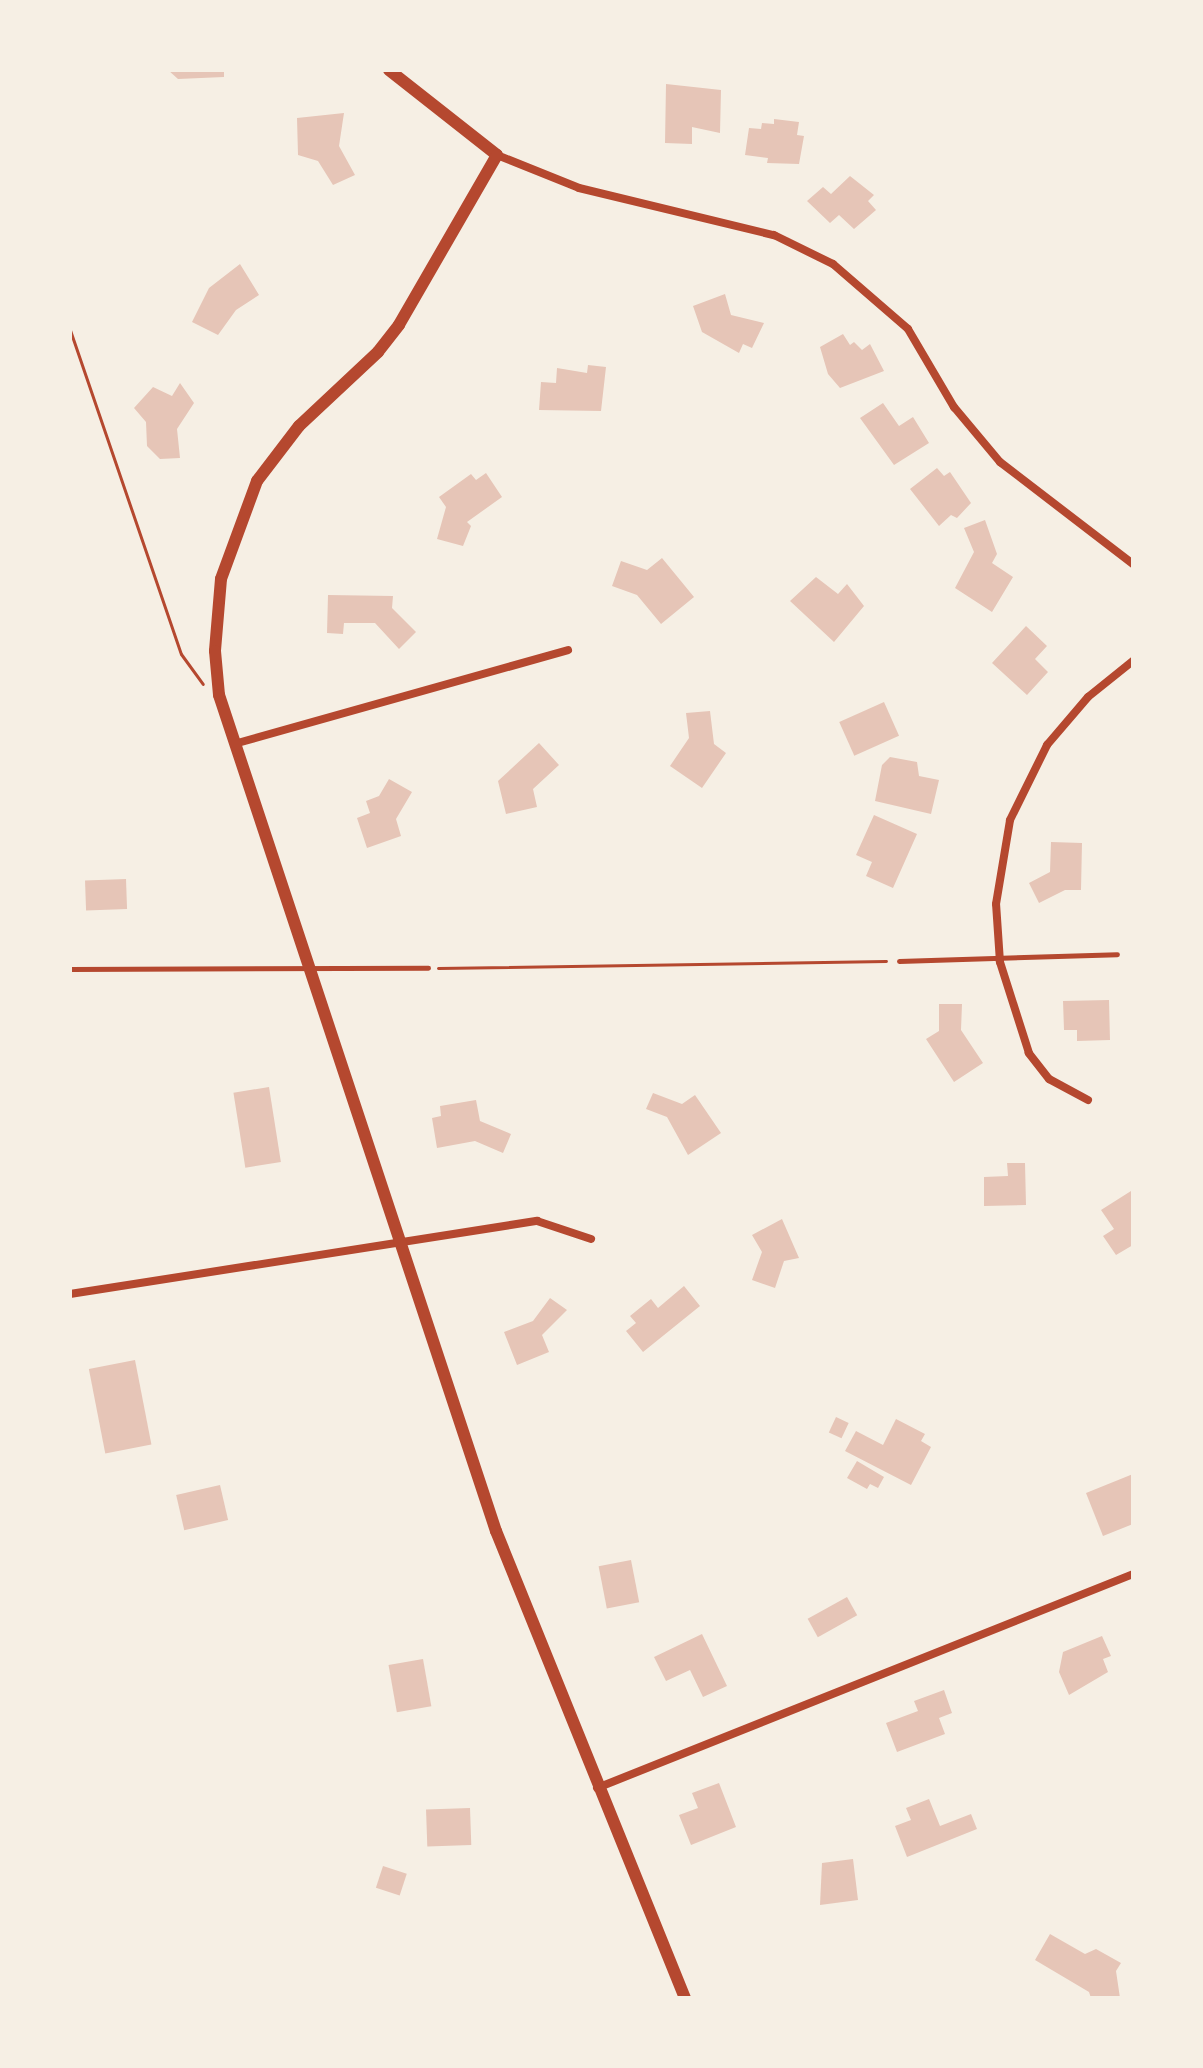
<!DOCTYPE html>
<style>
body{margin:0}
#map{position:relative;width:1203px;height:2068px;overflow:hidden;background:#f6efe4;font-family:"Work Sans",sans-serif}
div>[style]{position:absolute}
.building>*{inset:0;background:#e6c5b7;transform-origin:0 0}
.path>*{height:3px;margin:-1.5px;padding:0 1.5px;transform-origin:1.5px;border-radius:1.5px;background:#b5482f}
.service>*{height:5px;margin:-2.5px;padding:0 2.5px;transform-origin:2.5px;border-radius:2.5px;background:#b5482f}
.minor>*{height:8px;margin:-4px;padding:0 4px;transform-origin:4px;border-radius:4px;background:#b5482f}
.tertiary>*{height:12px;margin:-6px;padding:0 6px;transform-origin:6px;border-radius:6px;background:#b5482f}
span{translate:-50% -50%;white-space:nowrap;text-align:center;line-height:1.15;-webkit-text-stroke:6px #f6efe4;paint-order:stroke}
.frame{position:absolute;inset:0;border:72px solid #f6efe4;pointer-events:none}
</style>
<div id="map">
<div class="building">
<i style="clip-path:polygon(168px 70px,224px 70px,224px 77px,178px 79px)"></i>
<i style="clip-path:polygon(666px 84px,721px 90px,720px 133px,692px 127px,692px 144px,665px 143px)"></i>
<i style="clip-path:polygon(344px 113px,339px 146px,355px 175px,333px 185px,318px 161px,298px 155px,297px 118px)"></i>
<i style="clip-path:polygon(774px 119px,799px 122px,797px 135px,804px 136px,799px 164px,767px 163px,768px 158px,745px 155px,749px 128px,761px 129px,762px 123px,774px 124px)"></i>
<i style="clip-path:polygon(850px 176px,874px 195px,868px 201px,876px 210px,854px 229px,839px 215px,830px 223px,807px 201px,823px 187px,831px 194px)"></i>
<i style="clip-path:polygon(240px 264px,259px 295px,236px 310px,218px 335px,192px 322px,209px 288px)"></i>
<i style="clip-path:polygon(725px 294px,731px 315px,764px 323px,752px 348px,743px 344px,739px 353px,702px 332px,693px 306px)"></i>
<i style="clip-path:polygon(843px 334px,850px 345px,854px 342px,862px 350px,870px 344px,884px 371px,840px 388px,828px 374px,820px 347px)"></i>
<i style="clip-path:polygon(588px 365px,606px 367px,601px 411px,539px 410px,541px 382px,556px 383px,557px 368px,587px 373px)"></i>
<i style="clip-path:polygon(180px 383px,194px 403px,177px 429px,180px 458px,160px 459px,147px 446px,146px 422px,134px 408px,153px 387px,172px 396px)"></i>
<i style="clip-path:polygon(883px 403px,899px 426px,913px 417px,929px 443px,894px 465px,860px 418px)"></i>
<i style="clip-path:polygon(937px 468px,944px 476px,950px 472px,971px 503px,957px 518px,951px 515px,939px 526px,910px 489px)"></i>
<i style="clip-path:polygon(486px 473px,502px 497px,467px 522px,471px 526px,463px 546px,437px 539px,446px 507px,439px 497px,471px 474px,476px 480px)"></i>
<i style="clip-path:polygon(985px 520px,997px 554px,992px 563px,1013px 577px,992px 612px,955px 588px,974px 552px,964px 528px)"></i>
<i style="clip-path:polygon(662px 558px,694px 597px,661px 624px,637px 595px,612px 586px,621px 561px,647px 570px)"></i>
<i style="clip-path:polygon(816px 577px,838px 594px,847px 584px,864px 606px,834px 642px,790px 601px)"></i>
<i style="clip-path:polygon(328px 595px,393px 596px,392px 608px,416px 632px,399px 649px,375px 623px,344px 623px,343px 634px,327px 633px)"></i>
<i style="clip-path:polygon(1026px 626px,1047px 646px,1035px 659px,1048px 672px,1027px 695px,992px 663px)"></i>
<i style="left:884px;top:702px;width:37px;height:49px;rotate:66deg"></i>
<i style="clip-path:polygon(710px 711px,714px 744px,726px 753px,702px 788px,670px 766px,689px 738px,686px 713px)"></i>
<i style="clip-path:polygon(539px 743px,559px 765px,533px 789px,537px 807px,506px 814px,498px 781px)"></i>
<i style="clip-path:polygon(890px 757px,917px 762px,919px 776px,939px 780px,931px 814px,875px 801px,882px 765px)"></i>
<i style="clip-path:polygon(389px 779px,412px 792px,396px 819px,401px 836px,367px 848px,357px 818px,370px 813px,366px 801px,379px 796px)"></i>
<i style="clip-path:polygon(874px 815px,917px 834px,893px 888px,866px 876px,872px 862px,856px 855px)"></i>
<i style="clip-path:polygon(1051px 842px,1082px 843px,1081px 890px,1065px 890px,1039px 903px,1029px 883px,1050px 872px)"></i>
<i style="left:126px;top:879px;width:30px;height:41px;rotate:88deg"></i>
<i style="clip-path:polygon(1109px 1000px,1110px 1040px,1077px 1041px,1077px 1030px,1064px 1030px,1063px 1001px)"></i>
<i style="clip-path:polygon(939px 1004px,962px 1004px,961px 1030px,983px 1063px,954px 1082px,926px 1039px,939px 1031px)"></i>
<i style="left:269px;top:1087px;width:76px;height:36px;rotate:81deg"></i>
<i style="clip-path:polygon(653px 1093px,682px 1104px,695px 1095px,721px 1133px,688px 1155px,667px 1117px,646px 1109px)"></i>
<i style="clip-path:polygon(476px 1100px,480px 1121px,511px 1134px,503px 1153px,475px 1141px,437px 1148px,432px 1118px,441px 1116px,440px 1106px)"></i>
<i style="clip-path:polygon(1007px 1163px,1025px 1163px,1026px 1205px,984px 1206px,984px 1177px,1008px 1176px)"></i>
<i style="clip-path:polygon(1131px 1191px,1133px 1245px,1116px 1255px,1103px 1236px,1114px 1229px,1101px 1210px)"></i>
<i style="clip-path:polygon(782px 1219px,799px 1258px,784px 1261px,775px 1288px,752px 1280px,762px 1252px,752px 1235px)"></i>
<i style="clip-path:polygon(684px 1286px,700px 1306px,643px 1352px,626px 1331px,636px 1323px,630px 1316px,651px 1299px,658px 1308px)"></i>
<i style="clip-path:polygon(550px 1298px,567px 1310px,542px 1335px,549px 1352px,517px 1365px,504px 1332px,533px 1321px)"></i>
<i style="left:135px;top:1360px;width:86px;height:47px;rotate:79deg"></i>
<i style="left:836px;top:1417px;width:14px;height:17px;rotate:25deg"></i>
<i style="clip-path:polygon(896px 1419px,925px 1434px,921px 1441px,931px 1447px,911px 1485px,845px 1451px,856px 1431px,883px 1445px)"></i>
<i style="clip-path:polygon(857px 1461px,884px 1477px,878px 1488px,870px 1484px,867px 1489px,847px 1478px)"></i>
<i style="clip-path:polygon(1133px 1474px,1133px 1524px,1103px 1536px,1086px 1493px)"></i>
<i style="left:220px;top:1485px;width:36px;height:45px;rotate:77deg"></i>
<i style="left:631px;top:1560px;width:43px;height:33px;rotate:79deg"></i>
<i style="left:847px;top:1597px;width:21px;height:45px;rotate:61deg"></i>
<i style="clip-path:polygon(702px 1634px,727px 1686px,703px 1697px,690px 1670px,666px 1681px,654px 1657px)"></i>
<i style="clip-path:polygon(1102px 1636px,1111px 1656px,1103px 1659px,1108px 1672px,1069px 1695px,1059px 1672px,1063px 1652px)"></i>
<i style="left:423px;top:1659px;width:48px;height:35px;rotate:80deg"></i>
<i style="clip-path:polygon(944px 1690px,952px 1713px,939px 1718px,945px 1734px,897px 1752px,886px 1723px,918px 1711px,914px 1701px)"></i>
<i style="clip-path:polygon(719px 1783px,736px 1827px,691px 1845px,679px 1815px,698px 1808px,692px 1793px)"></i>
<i style="clip-path:polygon(929px 1799px,940px 1826px,971px 1814px,977px 1829px,907px 1857px,895px 1826px,911px 1820px,906px 1808px)"></i>
<i style="left:470px;top:1808px;width:37px;height:44px;rotate:88deg"></i>
<i style="clip-path:polygon(853px 1859px,858px 1900px,820px 1905px,822px 1863px)"></i>
<i style="left:383px;top:1866px;width:25px;height:23px;rotate:18deg"></i>
<i style="clip-path:polygon(1050px 1934px,1085px 1954px,1096px 1949px,1121px 1963px,1116px 1971px,1120px 1998px,1091px 1998px,1089px 1992px,1035px 1960px)"></i>
</div>
<div class="path">
<i style="left:70px;top:330px;width:342px;rotate:71.1deg"></i>
<i style="left:181px;top:654px;width:37px;rotate:54deg"></i>
<i style="left:438px;top:968px;width:448px;rotate:-0.9deg"></i>
</div>
<div class="service">
<i style="left:899px;top:961px;width:218px;rotate:-1.8deg"></i>
<i style="left:70px;top:969px;width:358px;rotate:-0.2deg"></i>
</div>
<div class="minor">
<i style="left:497px;top:155px;width:88px;rotate:21.9deg"></i>
<i style="left:579px;top:188px;width:201px;rotate:13.6deg"></i>
<i style="left:774px;top:235px;width:66px;rotate:26.2deg"></i>
<i style="left:833px;top:264px;width:99px;rotate:40.9deg"></i>
<i style="left:908px;top:329px;width:91px;rotate:59.5deg"></i>
<i style="left:954px;top:407px;width:72px;rotate:50.1deg"></i>
<i style="left:1000px;top:462px;width:168px;rotate:37.5deg"></i>
<i style="left:234px;top:744px;width:347px;rotate:-15.7deg"></i>
<i style="left:1088px;top:1100px;width:44px;rotate:-151.7deg"></i>
<i style="left:1049px;top:1079px;width:33px;rotate:-128deg"></i>
<i style="left:1029px;top:1053px;width:96px;rotate:-107.7deg"></i>
<i style="left:1000px;top:962px;width:58px;rotate:-93.9deg"></i>
<i style="left:996px;top:904px;width:85px;rotate:-80.5deg"></i>
<i style="left:1010px;top:820px;width:84px;rotate:-63.7deg"></i>
<i style="left:1047px;top:745px;width:63px;rotate:-49.5deg"></i>
<i style="left:1088px;top:697px;width:58px;rotate:-38.7deg"></i>
<i style="left:70px;top:1294px;width:473px;rotate:-8.9deg"></i>
<i style="left:537px;top:1221px;width:57px;rotate:18.4deg"></i>
<i style="left:597px;top:1788px;width:577px;rotate:-21.76deg"></i>
</div>
<div class="tertiary">
<i style="left:389px;top:70px;width:137px;rotate:38.2deg"></i>
<i style="left:497px;top:155px;width:196px;rotate:120deg"></i>
<i style="left:399px;top:325px;width:34px;rotate:128deg"></i>
<i style="left:378px;top:352px;width:108px;rotate:136.9deg"></i>
<i style="left:299px;top:426px;width:69px;rotate:127.4deg"></i>
<i style="left:257px;top:481px;width:104px;rotate:110.2deg"></i>
<i style="left:221px;top:579px;width:72px;rotate:94.8deg"></i>
<i style="left:215px;top:651px;width:44px;rotate:84.8deg"></i>
<i style="left:219px;top:695px;width:881px;rotate:71.67deg"></i>
<i style="left:496px;top:1531px;width:504px;rotate:67.97deg"></i>
</div>
<div class="frame"></div>
</div>
